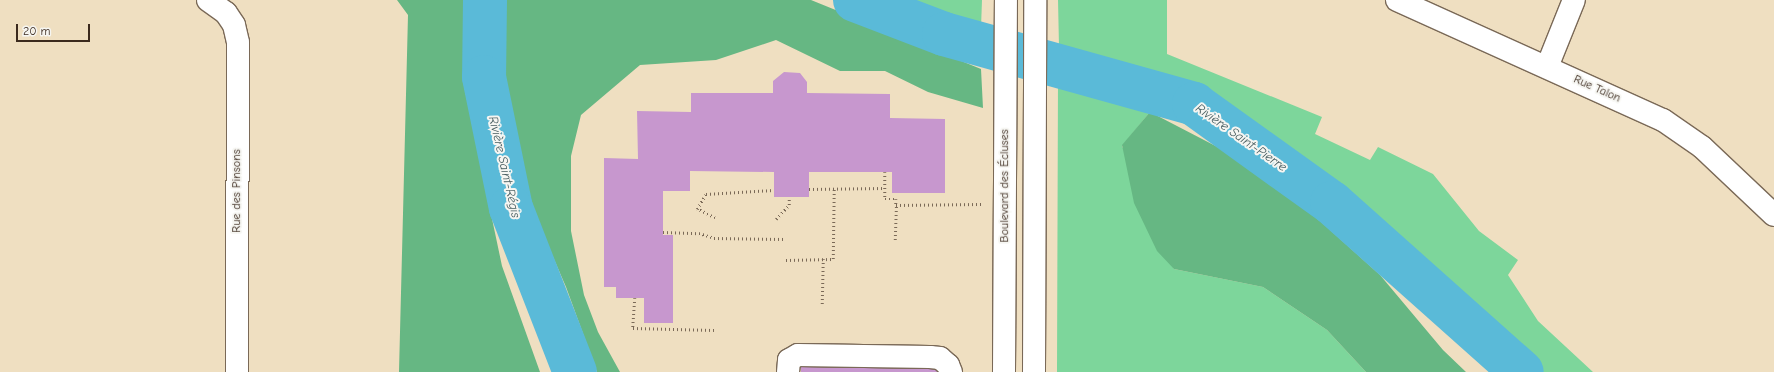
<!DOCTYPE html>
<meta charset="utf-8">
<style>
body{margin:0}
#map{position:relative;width:1774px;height:372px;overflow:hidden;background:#efdfc1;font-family:"Comic Neue",sans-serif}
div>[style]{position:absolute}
.green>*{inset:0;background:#7dd69b}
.forest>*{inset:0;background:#66b783}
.river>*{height:44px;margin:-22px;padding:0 22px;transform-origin:22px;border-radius:22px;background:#5abad8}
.building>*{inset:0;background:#c797ce;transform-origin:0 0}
.path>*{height:2.5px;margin-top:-1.25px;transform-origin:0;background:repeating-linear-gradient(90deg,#7a6957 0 1px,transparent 0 4px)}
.roads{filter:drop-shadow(1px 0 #7a6957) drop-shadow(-1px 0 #7a6957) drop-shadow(0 1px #7a6957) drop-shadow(0 -1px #7a6957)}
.minor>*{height:22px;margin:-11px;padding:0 11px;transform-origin:11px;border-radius:11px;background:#fff}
span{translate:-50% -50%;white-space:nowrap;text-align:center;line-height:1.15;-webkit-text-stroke:4px #f6f6f2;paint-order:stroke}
.street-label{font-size:12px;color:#3b2a1e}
.water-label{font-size:13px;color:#465c5f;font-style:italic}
.scale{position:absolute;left:16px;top:24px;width:74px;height:18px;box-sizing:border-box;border:2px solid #3b2a1e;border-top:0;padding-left:5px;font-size:12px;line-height:14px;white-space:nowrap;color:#3b2a1e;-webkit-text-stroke:3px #f6f6f2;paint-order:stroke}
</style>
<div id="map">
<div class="green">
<i style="clip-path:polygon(888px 0,982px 0,981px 28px,903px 8px)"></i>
<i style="clip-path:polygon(1058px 0,1167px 0,1167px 54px,1322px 117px,1315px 134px,1370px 160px,1378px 147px,1433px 174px,1479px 231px,1518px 260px,1508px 275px,1538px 321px,1593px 372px,1522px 372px,1454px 310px,1383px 236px,1308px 174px,1228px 119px,1149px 82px,1059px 47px)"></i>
<i style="clip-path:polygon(1058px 78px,1097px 89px,1150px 112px,1122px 146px,1174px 269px,1263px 287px,1327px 330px,1366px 372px,1057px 372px)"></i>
</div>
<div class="forest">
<i style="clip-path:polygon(397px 0,467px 0,464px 86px,502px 266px,540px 372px,399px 372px,408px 15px)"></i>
<i style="clip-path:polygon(504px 0,811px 0,981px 69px,983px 108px,928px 92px,885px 71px,840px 71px,776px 40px,716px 60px,640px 65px,581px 115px,571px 156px,571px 231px,584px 295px,598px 332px,620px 372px,597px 372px,566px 287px,531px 206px,506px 125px,502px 72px)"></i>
<i style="clip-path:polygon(1150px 112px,1231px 154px,1308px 210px,1380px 275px,1443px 350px,1466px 372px,1366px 372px,1327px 330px,1263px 287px,1174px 269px,1157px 251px,1134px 203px,1122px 145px)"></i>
</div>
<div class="river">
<i style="left:485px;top:0;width:77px;rotate:90.7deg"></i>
<i style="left:484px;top:77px;width:134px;rotate:78.4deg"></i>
<i style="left:511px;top:208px;width:176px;rotate:68.7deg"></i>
<i style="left:855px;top:0;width:95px;rotate:20.9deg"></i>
<i style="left:944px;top:34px;width:260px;rotate:15.6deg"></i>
<i style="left:1194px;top:104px;width:170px;rotate:35.7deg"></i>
<i style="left:1332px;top:203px;width:254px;rotate:41.7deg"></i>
</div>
<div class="building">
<i style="clip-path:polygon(784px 72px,800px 73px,807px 82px,807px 93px,890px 94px,890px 118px,945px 119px,945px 193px,892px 193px,892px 172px,809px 172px,809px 197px,774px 197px,774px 172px,690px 171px,690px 191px,663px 191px,663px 235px,673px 235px,673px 323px,644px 323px,644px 298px,616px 298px,616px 287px,604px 287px,604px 158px,638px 159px,637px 111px,691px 112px,691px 93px,773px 93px,773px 81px)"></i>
<i style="left:937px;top:362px;width:10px;height:136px;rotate:90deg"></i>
</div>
<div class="path">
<i style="left:885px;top:172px;width:27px;rotate:90deg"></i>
<i style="left:885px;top:199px;width:11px"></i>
<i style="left:896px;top:199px;width:6px;rotate:90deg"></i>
<i style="left:809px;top:189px;width:76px;rotate:-0.8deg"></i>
<i style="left:715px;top:218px;width:20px;rotate:-153deg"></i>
<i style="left:697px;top:209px;width:17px;rotate:-59deg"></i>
<i style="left:706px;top:194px;width:68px;rotate:-3.4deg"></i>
<i style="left:776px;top:219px;width:19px;rotate:-47deg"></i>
<i style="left:789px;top:205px;width:8px;rotate:-90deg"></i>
<i style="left:663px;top:232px;width:36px;rotate:2deg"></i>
<i style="left:699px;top:233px;width:16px;rotate:18deg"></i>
<i style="left:714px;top:238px;width:72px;rotate:0.8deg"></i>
<i style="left:895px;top:240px;width:35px;rotate:-88deg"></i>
<i style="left:896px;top:205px;width:85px;rotate:-0.7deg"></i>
<i style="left:786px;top:260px;width:47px;rotate:-1.2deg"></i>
<i style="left:833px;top:259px;width:70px;rotate:-89.2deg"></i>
<i style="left:635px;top:298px;width:30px;rotate:94deg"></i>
<i style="left:633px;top:328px;width:81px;rotate:1.4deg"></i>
<i style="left:822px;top:304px;width:45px;rotate:-88.7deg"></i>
</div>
<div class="roads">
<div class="minor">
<i style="left:208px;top:0;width:22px;rotate:36deg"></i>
<i style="left:226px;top:13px;width:14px;rotate:56deg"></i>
<i style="left:234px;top:25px;width:18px;rotate:77deg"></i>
<i style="left:238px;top:43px;width:329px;rotate:90.2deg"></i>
<i style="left:1397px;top:0;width:292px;rotate:24.3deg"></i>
<i style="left:1663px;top:120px;width:47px;rotate:34.7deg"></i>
<i style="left:1702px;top:147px;width:99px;rotate:43.4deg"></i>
<i style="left:1547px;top:67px;width:72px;rotate:-68.1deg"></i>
<i style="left:788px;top:372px;width:12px;rotate:-85deg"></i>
<i style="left:789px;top:360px;width:10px;rotate:-29deg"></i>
<i style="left:798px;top:355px;width:132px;rotate:0.9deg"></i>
<i style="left:930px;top:357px;width:10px;rotate:6deg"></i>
<i style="left:940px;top:358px;width:11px;rotate:41deg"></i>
<i style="left:948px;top:365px;width:8px;rotate:67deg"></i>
<i style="left:1004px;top:372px;width:372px;rotate:-89.7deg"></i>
<i style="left:1034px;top:372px;width:372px;rotate:-89.8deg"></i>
</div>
</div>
<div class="street-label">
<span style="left:1597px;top:89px;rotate:24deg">Rue Talon</span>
<span style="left:1005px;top:186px;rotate:-90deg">Boulevard des Écluses</span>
<span style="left:237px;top:191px;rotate:-90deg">Rue des Pinsons</span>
</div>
<div class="water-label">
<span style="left:1241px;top:138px;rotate:35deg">Rivière Saint-Pierre</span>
<span style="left:504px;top:167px;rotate:77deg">Rivière Saint-Régis</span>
</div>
<div class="scale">20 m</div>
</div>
